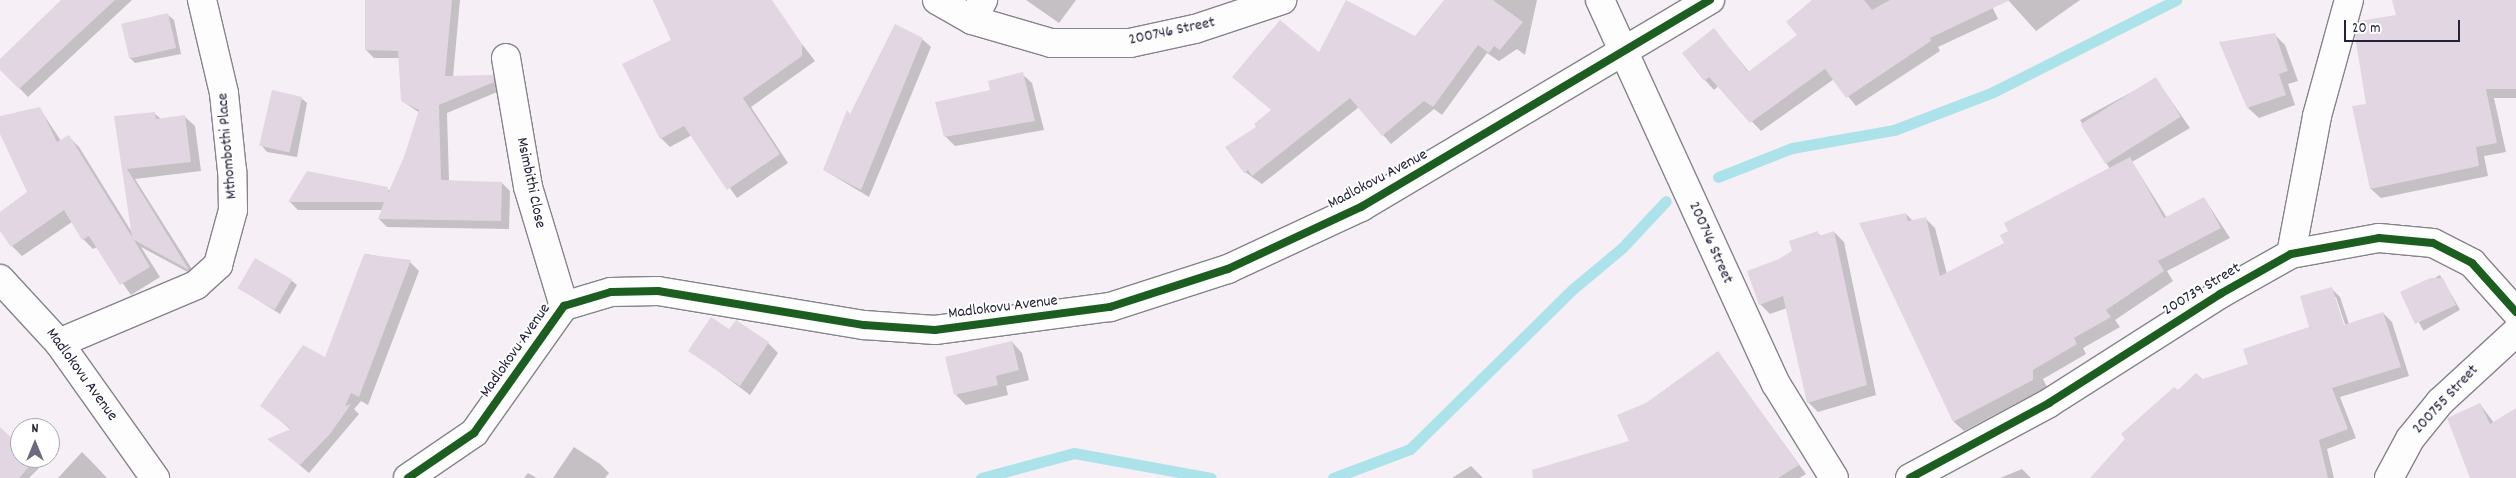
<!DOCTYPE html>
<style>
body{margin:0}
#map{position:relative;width:2516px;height:478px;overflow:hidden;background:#f6f0f6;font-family:Dekko,sans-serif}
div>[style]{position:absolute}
.shadow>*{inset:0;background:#0003;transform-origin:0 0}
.stream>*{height:11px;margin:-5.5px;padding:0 5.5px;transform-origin:5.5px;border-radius:5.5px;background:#ace3eb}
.building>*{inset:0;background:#e1d6e1;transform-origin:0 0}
.roads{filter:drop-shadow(1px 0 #86838b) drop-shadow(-1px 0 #86838b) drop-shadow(0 1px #86838b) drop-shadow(0 -1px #86838b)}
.minor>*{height:28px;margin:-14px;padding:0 14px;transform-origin:14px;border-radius:14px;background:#fefdfe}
.cycleway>*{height:8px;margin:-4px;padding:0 4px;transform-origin:4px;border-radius:4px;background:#1b5e20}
span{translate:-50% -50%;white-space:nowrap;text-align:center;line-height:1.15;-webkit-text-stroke:4px #fff;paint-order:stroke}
.street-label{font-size:16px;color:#22223b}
.north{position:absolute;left:10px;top:418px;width:50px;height:50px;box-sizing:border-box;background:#fff;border:1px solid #a7a7b1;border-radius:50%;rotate:0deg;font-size:14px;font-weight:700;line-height:20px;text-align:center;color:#22223b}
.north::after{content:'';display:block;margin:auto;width:18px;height:22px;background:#6c6a7c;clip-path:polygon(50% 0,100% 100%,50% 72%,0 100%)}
.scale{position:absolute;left:2344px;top:20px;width:116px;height:22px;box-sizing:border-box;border:2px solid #22223b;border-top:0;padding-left:6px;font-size:15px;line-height:18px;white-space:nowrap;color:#22223b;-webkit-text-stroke:4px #fff;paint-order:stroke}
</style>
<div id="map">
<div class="shadow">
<i style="clip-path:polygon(62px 0,132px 0,28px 97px,0 68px,0 61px)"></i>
<i style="clip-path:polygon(367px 0,460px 0,453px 77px,493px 76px,502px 90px,447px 113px,449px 181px,502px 183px,510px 191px,509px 229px,387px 227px,379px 219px,383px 210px,298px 210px,290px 202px,390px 190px,405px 157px,420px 113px,402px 101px,400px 58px,374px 58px,366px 50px)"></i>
<i style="clip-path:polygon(653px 0,768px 0,815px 61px,751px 107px,788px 163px,737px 198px,692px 135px,670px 147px,661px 138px,672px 40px)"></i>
<i style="clip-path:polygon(1026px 0,1076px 0,1059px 23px)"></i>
<i style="clip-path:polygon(1445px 0,1537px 0,1525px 55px,1517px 49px,1499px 61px,1487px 53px,1442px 115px,1434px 109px,1391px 144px,1359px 107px,1262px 184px,1245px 172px,1258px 127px,1319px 54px,1416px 38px)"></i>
<i style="clip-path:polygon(1816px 0,1989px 0,1998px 19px,1938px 47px,1940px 51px,1856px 106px,1834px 79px,1761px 131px,1718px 86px,1714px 90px,1705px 80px,1714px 30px,1750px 73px,1798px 35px)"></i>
<i style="clip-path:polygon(2008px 0,2080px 0,2036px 31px)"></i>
<i style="clip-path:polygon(2393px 0,2516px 0,2516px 98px,2494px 98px,2506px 152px,2484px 156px,2488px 176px,2381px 198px,2371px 189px,2354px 107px,2367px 105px,2397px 16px)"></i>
<i style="clip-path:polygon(168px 15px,174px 20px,181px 54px,135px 63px,130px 58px)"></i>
<i style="clip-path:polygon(2275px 35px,2285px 45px,2298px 81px,2288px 84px,2295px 105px,2259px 118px,2248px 108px)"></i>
<i style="clip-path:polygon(922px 39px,931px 47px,869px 197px,824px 170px,850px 115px)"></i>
<i style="clip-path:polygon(1022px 74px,1032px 83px,1044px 130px,955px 146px,945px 136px,991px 91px)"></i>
<i style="clip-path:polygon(2156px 79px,2190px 128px,2132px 162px,2167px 218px,2204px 198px,2230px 238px,2167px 271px,2173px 281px,2115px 320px,2120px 327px,2083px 348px,2086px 354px,2043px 379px,2047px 387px,1964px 431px,1954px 422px,1861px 224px,1906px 214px,1913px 221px,1925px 218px,1935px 228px,1947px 274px,2005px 244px,2110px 169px,2080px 120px)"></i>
<i style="clip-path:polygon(301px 98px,307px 103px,297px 157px,267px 152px,262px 146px)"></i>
<i style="clip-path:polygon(40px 109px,61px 141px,68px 136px,79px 147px,133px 234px,116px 117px,154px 113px,161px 119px,184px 116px,195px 126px,201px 171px,135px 179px,197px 277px,141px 247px,160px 277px,131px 295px,97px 247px,93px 249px,83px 239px,72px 222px,22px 256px,12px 246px,0 229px,0 213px,29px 193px,0 131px,0 117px)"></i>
<i style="clip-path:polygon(1834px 232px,1844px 242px,1876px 395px,1818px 412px,1808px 402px,1787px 308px,1770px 314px,1760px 304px,1780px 260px,1817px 233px,1821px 236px)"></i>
<i style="clip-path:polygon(366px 254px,410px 262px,419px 271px,368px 405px,361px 401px,354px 409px,359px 414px,309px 473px,269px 439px,291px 430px,262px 405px,326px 358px)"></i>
<i style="left:2440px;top:275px;width:40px;height:42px;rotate:60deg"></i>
<i style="clip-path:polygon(291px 280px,297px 285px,280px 314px,239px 288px)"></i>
<i style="clip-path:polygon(evenodd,2331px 288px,2340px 297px,2349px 324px,2383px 313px,2392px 322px,2409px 376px,2340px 397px,2356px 438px,2327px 449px,2334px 478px,2091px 478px,2178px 392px,2250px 364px,2311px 328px,2331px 288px,2334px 297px,2336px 297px,2347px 330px,2345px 331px,2334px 297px)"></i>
<i style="clip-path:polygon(730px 331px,768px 343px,778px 353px,750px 395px,690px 350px)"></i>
<i style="clip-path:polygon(1012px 342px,1022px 353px,1029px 380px,1006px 386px,1008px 395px,966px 405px,956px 395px)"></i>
<i style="clip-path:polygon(1718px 353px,1806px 474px,1799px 478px,1562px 478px,1631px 442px,1646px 404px)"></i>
<i style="clip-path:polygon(2480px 404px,2494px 423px,2516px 410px,2516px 478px,2472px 478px)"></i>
<i style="clip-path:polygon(574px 447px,600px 464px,609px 473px,605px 478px,553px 478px)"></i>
<i style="clip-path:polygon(20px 448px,20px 458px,31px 458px,40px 467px,29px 478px,5px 478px,0 474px,0 456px)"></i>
<i style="clip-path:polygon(82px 452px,92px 462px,107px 478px,58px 478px)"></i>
<i style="clip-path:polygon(1471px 466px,1483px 478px,1452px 478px)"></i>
<i style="clip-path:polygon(2022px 469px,2031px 478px,2000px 478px)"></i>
<i style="clip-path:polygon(528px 473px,537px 478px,524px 478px)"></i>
</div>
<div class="stream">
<i style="left:1718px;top:177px;width:79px;rotate:-21.4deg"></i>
<i style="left:1792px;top:148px;width:104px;rotate:-10deg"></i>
<i style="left:1894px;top:130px;width:106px;rotate:-21deg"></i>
<i style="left:1993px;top:92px;width:205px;rotate:-26.7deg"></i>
<i style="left:981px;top:478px;width:96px;rotate:-15deg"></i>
<i style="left:1074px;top:453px;width:139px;rotate:10.3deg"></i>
<i style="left:1333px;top:478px;width:82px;rotate:-20.6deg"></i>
<i style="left:1410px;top:449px;width:230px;rotate:-44.5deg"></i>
<i style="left:1574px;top:288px;width:62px;rotate:-39.8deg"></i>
<i style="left:1622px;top:248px;width:64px;rotate:-46.9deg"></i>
</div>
<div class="building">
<i style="clip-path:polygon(61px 0,115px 0,19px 89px,0 70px,0 59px)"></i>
<i style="clip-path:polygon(365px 0,452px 0,445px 76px,493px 75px,494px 82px,439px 105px,441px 180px,502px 182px,501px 221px,378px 219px,384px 202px,288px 202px,307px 171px,388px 187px,388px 193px,404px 157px,419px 110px,401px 101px,398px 51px,365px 50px)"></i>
<i style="clip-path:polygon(653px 0,772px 0,802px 44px,802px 56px,743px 98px,780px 154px,727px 190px,684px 126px,660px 139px,622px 64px,671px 40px)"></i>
<i style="clip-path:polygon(1346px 0,1415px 36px,1444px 0,1493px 0,1523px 22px,1500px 50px,1494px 46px,1489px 53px,1478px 45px,1433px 107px,1424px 101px,1382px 136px,1350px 98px,1252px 176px,1248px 170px,1244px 173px,1225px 147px,1256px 127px,1254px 124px,1271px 110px,1232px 77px,1280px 20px,1319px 52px)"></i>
<i style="clip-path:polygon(1812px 0,1864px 0,1872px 10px,1890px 0,2010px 0,1930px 38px,1931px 41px,1846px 98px,1825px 69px,1750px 123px,1709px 77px,1704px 81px,1682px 53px,1714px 28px,1748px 72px,1797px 35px,1786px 22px)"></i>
<i style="clip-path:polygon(2392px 0,2516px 0,2516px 89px,2486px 89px,2497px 143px,2476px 147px,2479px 166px,2370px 189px,2352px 106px,2366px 104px,2355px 36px,2359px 21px,2396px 15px)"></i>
<i style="left:168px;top:13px;width:36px;height:48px;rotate:77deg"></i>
<i style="clip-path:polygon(895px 24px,923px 38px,861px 190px,823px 170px,847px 110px,850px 114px)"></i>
<i style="clip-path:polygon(2275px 33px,2288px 71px,2279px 74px,2286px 95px,2247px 108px,2219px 42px)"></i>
<i style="clip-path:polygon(1023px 72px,1035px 121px,944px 137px,935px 102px,990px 90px,988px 81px)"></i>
<i style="left:2156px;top:77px;width:47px;height:89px;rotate:58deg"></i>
<i style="left:272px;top:90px;width:31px;height:57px;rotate:13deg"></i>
<i style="clip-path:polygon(40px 107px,57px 142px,69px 135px,132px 237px,114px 116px,155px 112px,156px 119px,185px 115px,191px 162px,127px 169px,189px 270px,134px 240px,150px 267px,120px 285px,89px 236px,82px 240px,64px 210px,11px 247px,0 231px,0 212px,27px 192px,0 134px,0 116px)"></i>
<i style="clip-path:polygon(2130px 157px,2164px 218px,2204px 197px,2221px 228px,2158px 261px,2164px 271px,2106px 310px,2111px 317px,2074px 338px,2077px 344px,2033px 370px,2033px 380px,1953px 422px,1859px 223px,1906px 213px,1908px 221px,1926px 217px,1940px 276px,2004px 243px,2000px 235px,2008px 231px,2004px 223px)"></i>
<i style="clip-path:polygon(1818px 231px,1819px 236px,1834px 231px,1867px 385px,1807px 403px,1783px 296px,1759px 305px,1747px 271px,1779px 259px,1792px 251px,1789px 241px)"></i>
<i style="clip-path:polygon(364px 254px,411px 260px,359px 397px,351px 393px,345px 406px,351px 404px,330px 434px,300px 465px,267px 439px,291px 429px,260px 406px,303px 345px,325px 357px)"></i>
<i style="left:255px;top:258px;width:43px;height:35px;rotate:30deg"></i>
<i style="clip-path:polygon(2430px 278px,2443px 278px,2456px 305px,2415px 324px,2400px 292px)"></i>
<i style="clip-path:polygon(2332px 287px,2344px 325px,2383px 312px,2401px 367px,2332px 388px,2348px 429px,2319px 440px,2328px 478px,2090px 478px,2125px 439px,2121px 434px,2174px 387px,2178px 390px,2196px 373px,2203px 379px,2248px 364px,2243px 349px,2309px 327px,2300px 296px)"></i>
<i style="clip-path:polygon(711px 317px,729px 329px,736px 320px,769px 342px,740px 386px,688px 351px)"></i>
<i style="clip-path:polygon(1012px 341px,1019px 370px,996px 376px,998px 385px,954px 395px,945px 357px)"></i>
<i style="clip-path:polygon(1718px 351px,1799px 465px,1778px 478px,1533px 478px,1532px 470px,1629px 441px,1617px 415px,1646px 403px)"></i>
<i style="clip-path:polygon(2480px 403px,2490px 424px,2516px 408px,2516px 478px,2470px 478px,2447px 418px)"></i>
<i style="clip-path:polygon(0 427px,20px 446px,20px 458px,35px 460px,19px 478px,0 478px)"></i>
</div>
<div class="roads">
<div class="minor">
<i style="left:937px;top:0;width:40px;rotate:29.7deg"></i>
<i style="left:972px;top:20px;width:82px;rotate:16.2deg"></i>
<i style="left:1051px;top:43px;width:79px"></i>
<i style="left:1130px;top:43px;width:66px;rotate:-12.2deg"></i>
<i style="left:1195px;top:29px;width:92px;rotate:-18.4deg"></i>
<i style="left:1600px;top:0;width:422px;rotate:65.4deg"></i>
<i style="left:1776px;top:384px;width:110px;rotate:58.3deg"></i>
<i style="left:972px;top:20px;width:23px;rotate:-61deg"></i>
<i style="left:506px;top:58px;width:131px;rotate:80.3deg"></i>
<i style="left:528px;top:187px;width:124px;rotate:73.2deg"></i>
<i style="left:2291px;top:254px;width:140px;rotate:-79.3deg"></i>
<i style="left:2317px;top:116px;width:120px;rotate:-74.6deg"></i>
<i style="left:0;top:279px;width:87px;rotate:47.3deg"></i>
<i style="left:59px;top:343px;width:166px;rotate:54.6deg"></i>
<i style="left:59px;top:343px;width:149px;rotate:-22.9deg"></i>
<i style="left:196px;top:285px;width:30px;rotate:-42deg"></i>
<i style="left:218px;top:265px;width:57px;rotate:-74.7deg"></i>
<i style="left:233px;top:210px;width:39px;rotate:-91deg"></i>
<i style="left:232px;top:171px;width:78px;rotate:-95.9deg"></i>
<i style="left:224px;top:93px;width:96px;rotate:-103.3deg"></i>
<i style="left:408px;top:478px;width:80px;rotate:-34.3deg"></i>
<i style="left:474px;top:433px;width:156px;rotate:-54.7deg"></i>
<i style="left:564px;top:306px;width:49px;rotate:-16.6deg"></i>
<i style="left:611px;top:292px;width:47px;rotate:-1.2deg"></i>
<i style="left:658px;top:291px;width:209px;rotate:9.4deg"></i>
<i style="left:864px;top:325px;width:71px;rotate:4deg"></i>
<i style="left:935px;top:330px;width:177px;rotate:-7.5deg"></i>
<i style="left:1110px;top:307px;width:124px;rotate:-17.9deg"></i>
<i style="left:1228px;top:269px;width:147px;rotate:-25deg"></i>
<i style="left:1361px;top:207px;width:406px;rotate:-30.7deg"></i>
<i style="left:1910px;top:478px;width:158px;rotate:-28.3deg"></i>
<i style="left:2049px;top:403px;width:203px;rotate:-32.5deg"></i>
<i style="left:2220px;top:294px;width:81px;rotate:-29.4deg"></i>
<i style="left:2291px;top:254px;width:89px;rotate:-10.3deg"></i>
<i style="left:2379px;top:238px;width:54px;rotate:5.3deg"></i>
<i style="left:2433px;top:243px;width:44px;rotate:27.1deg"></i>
<i style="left:2472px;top:263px;width:66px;rotate:48.1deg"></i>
<i style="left:2389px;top:478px;width:44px;rotate:-61.7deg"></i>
<i style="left:2410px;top:439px;width:48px;rotate:-51deg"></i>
<i style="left:2440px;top:402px;width:103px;rotate:-42.6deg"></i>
</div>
</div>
<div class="cycleway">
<i style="left:408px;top:478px;width:80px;rotate:-34.3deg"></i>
<i style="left:474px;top:433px;width:156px;rotate:-54.7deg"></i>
<i style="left:564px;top:306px;width:49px;rotate:-16.6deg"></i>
<i style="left:611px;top:292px;width:47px;rotate:-1.2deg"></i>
<i style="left:658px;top:291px;width:209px;rotate:9.4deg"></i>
<i style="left:864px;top:325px;width:71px;rotate:4deg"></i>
<i style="left:935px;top:330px;width:177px;rotate:-7.5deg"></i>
<i style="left:1110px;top:307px;width:124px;rotate:-17.9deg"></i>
<i style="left:1228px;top:269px;width:147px;rotate:-25deg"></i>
<i style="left:1361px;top:207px;width:406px;rotate:-30.7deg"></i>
<i style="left:1910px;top:478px;width:158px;rotate:-28.3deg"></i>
<i style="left:2049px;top:403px;width:203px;rotate:-32.5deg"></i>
<i style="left:2220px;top:294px;width:81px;rotate:-29.4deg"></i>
<i style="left:2291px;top:254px;width:89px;rotate:-10.3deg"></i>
<i style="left:2379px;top:238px;width:54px;rotate:5.3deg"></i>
<i style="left:2433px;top:243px;width:44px;rotate:27.1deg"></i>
<i style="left:2472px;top:263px;width:66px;rotate:48.1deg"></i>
</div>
<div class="street-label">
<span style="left:1172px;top:32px;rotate:-12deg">200746 Street</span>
<span style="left:228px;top:146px;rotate:-95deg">Mthombothi Place</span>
<span style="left:1378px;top:180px;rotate:-28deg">Madlokovu Avenue</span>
<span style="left:530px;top:183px;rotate:78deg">Msimbithi Close</span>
<span style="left:1710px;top:243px;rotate:66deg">200746 Street</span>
<span style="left:2202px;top:290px;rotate:-31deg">200739 Street</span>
<span style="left:1003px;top:308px;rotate:-7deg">Madlokovu Avenue</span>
<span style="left:516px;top:351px;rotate:-55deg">Madlokovu Avenue</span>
<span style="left:81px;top:375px;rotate:54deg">Madlokovu Avenue</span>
<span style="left:2446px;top:400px;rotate:-47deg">200755 Street</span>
</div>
<div class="north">N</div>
<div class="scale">20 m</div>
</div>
